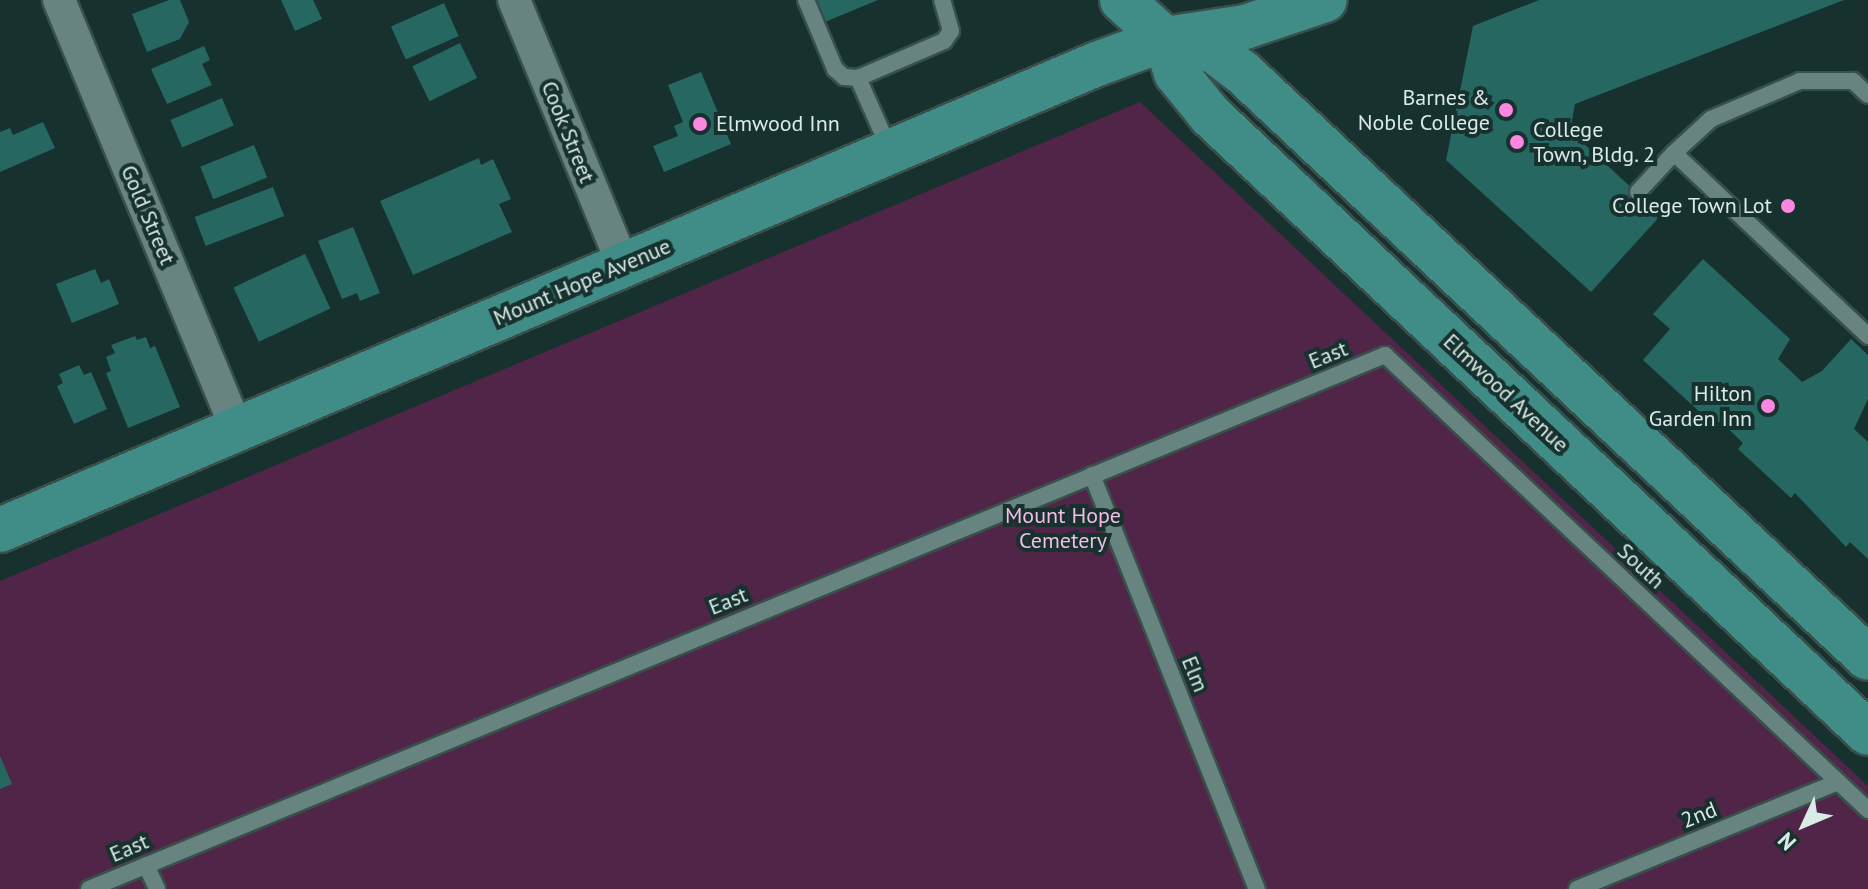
<!DOCTYPE html>
<style>
body{margin:0}
#map{position:relative;width:1868px;height:889px;overflow:hidden;background:#16312e;font-family:"PT Sans",sans-serif}
div>[style]{position:absolute}
.green>*{inset:0;background:#512548}
.building>*{inset:0;background:#276761;transform-origin:0 0}
.roads{filter:drop-shadow(2px 0 #394f4c) drop-shadow(-2px 0 #394f4c) drop-shadow(0 2px #394f4c) drop-shadow(0 -2px #394f4c)}
.lane>*{height:16px;margin:-8px;padding:0 8px;transform-origin:8px;border-radius:8px;background:#678480}
.street>*{height:32px;margin:-16px;padding:0 16px;transform-origin:16px;border-radius:16px;background:#678480}
.primary>*{height:44px;margin:-22px;padding:0 22px;transform-origin:22px;border-radius:22px;background:#3f8d86}
.dots>*{width:22px;height:22px;translate:-50% -50%;box-sizing:border-box;border:4px solid #16312e;border-radius:50%}
span{translate:-50% -50%;white-space:nowrap;text-align:center;line-height:1.15;-webkit-text-stroke:8px #16312e;paint-order:stroke}
.poi-label{font-size:22px;color:#daeae7}
.right{translate:-100% -50%;text-align:right}
.left{translate:0 -50%;text-align:left}
.street-label{font-size:22px;color:#daeae7}
.park-label{font-size:22px;color:#f5bce6}
.north{position:absolute;left:1764px;top:785px;width:80px;height:80px;-webkit-text-stroke:6px #16312e;paint-order:stroke;rotate:226deg;font-size:22px;font-weight:700;line-height:32px;text-align:center;color:#daeae7}
.north::after{content:'';display:block;margin:auto;width:28px;height:36px;background:#daeae7;clip-path:polygon(50% 0,100% 100%,50% 72%,0 100%)}
</style>
<div id="map">
<div class="green">
<i style="clip-path:polygon(1140px 102px,1868px 786px,1868px 889px,0 889px,0 581px)"></i>
</div>
<div class="building">
<i style="clip-path:polygon(169px 0,180px 0,189px 22px,180px 39px,147px 52px,132px 14px)"></i>
<i style="clip-path:polygon(281px 0,313px 0,322px 19px,295px 31px)"></i>
<i style="clip-path:polygon(816px 0,878px 0,825px 22px)"></i>
<i style="clip-path:polygon(1539px 0,1844px 0,1575px 104px,1570px 131px,1661px 215px,1591px 292px,1446px 160px,1473px 26px)"></i>
<i style="left:444px;top:3px;width:36px;height:58px;rotate:66deg"></i>
<i style="left:460px;top:43px;width:39px;height:53px;rotate:64deg"></i>
<i style="clip-path:polygon(204px 46px,210px 60px,202px 64px,212px 85px,167px 104px,151px 69px)"></i>
<i style="clip-path:polygon(701px 72px,731px 144px,664px 172px,653px 146px,678px 136px,674px 126px,683px 122px,668px 85px)"></i>
<i style="left:222px;top:98px;width:30px;height:56px;rotate:67deg"></i>
<i style="clip-path:polygon(43px 122px,55px 148px,0 172px,0 132px,10px 128px,13px 135px)"></i>
<i style="left:254px;top:145px;width:35px;height:58px;rotate:68deg"></i>
<i style="clip-path:polygon(479px 158px,481px 165px,493px 159px,511px 199px,499px 204px,512px 232px,413px 275px,380px 201px)"></i>
<i style="left:273px;top:187px;width:31px;height:84px;rotate:69deg"></i>
<i style="clip-path:polygon(353px 227px,380px 293px,360px 301px,357px 293px,342px 299px,318px 241px)"></i>
<i style="left:305px;top:254px;width:60px;height:79px;rotate:65deg"></i>
<i style="clip-path:polygon(1703px 259px,1790px 339px,1778px 359px,1802px 382px,1822px 371px,1851px 339px,1868px 355px,1868px 399px,1854px 429px,1868px 442px,1868px 559px,1850px 542px,1846px 547px,1795px 493px,1791px 498px,1738px 449px,1743px 443px,1720px 421px,1715px 426px,1643px 360px,1670px 329px,1653px 314px)"></i>
<i style="clip-path:polygon(95px 269px,101px 283px,109px 279px,119px 304px,72px 323px,56px 284px)"></i>
<i style="clip-path:polygon(135px 336px,137px 340px,146px 337px,150px 348px,155px 346px,180px 407px,128px 428px,106px 373px,111px 371px,106px 357px,115px 353px,111px 345px)"></i>
<i style="clip-path:polygon(79px 365px,84px 375px,91px 372px,107px 409px,74px 424px,57px 386px,63px 383px,59px 374px)"></i>
<i style="clip-path:polygon(0 756px,12px 784px,0 789px)"></i>
</div>
<div class="roads">
<div class="lane">
<i style="left:806px;top:0;width:75px;rotate:67.2deg"></i>
<i style="left:835px;top:69px;width:12px;rotate:42deg"></i>
<i style="left:844px;top:77px;width:14px;rotate:4deg"></i>
<i style="left:1868px;top:95px;width:21px;rotate:-137deg"></i>
<i style="left:1853px;top:81px;width:53px;rotate:180deg"></i>
<i style="left:1800px;top:81px;width:97px;rotate:156.9deg"></i>
<i style="left:1711px;top:119px;width:50px;rotate:137.4deg"></i>
<i style="left:1674px;top:153px;width:267px;rotate:43.3deg"></i>
<i style="left:889px;top:148px;width:77px;rotate:-113.9deg"></i>
<i style="left:858px;top:78px;width:94px;rotate:-23.3deg"></i>
<i style="left:944px;top:41px;width:12px;rotate:-55deg"></i>
<i style="left:951px;top:31px;width:32px;rotate:-106deg"></i>
<i style="left:1638px;top:192px;width:53px;rotate:-47.3deg"></i>
<i style="left:1092px;top:475px;width:446px;rotate:68.3deg"></i>
<i style="left:146px;top:865px;width:26px;rotate:65deg"></i>
<i style="left:89px;top:889px;width:1402px;rotate:-22.39deg"></i>
<i style="left:1385px;top:355px;width:664px;rotate:43.29deg"></i>
<i style="left:1577px;top:889px;width:282px;rotate:-22.3deg"></i>
</div>
<div class="street">
<i style="left:59px;top:0;width:465px;rotate:67.5deg"></i>
<i style="left:514px;top:0;width:286px;rotate:67.6deg"></i>
</div>
<div class="primary">
<i style="left:1122px;top:0;width:58px;rotate:42.2deg"></i>
<i style="left:1165px;top:39px;width:50px;rotate:13.8deg"></i>
<i style="left:1214px;top:51px;width:35px;rotate:37deg"></i>
<i style="left:1242px;top:72px;width:857px;rotate:43.11deg"></i>
<i style="left:1165px;top:39px;width:36px;rotate:72deg"></i>
<i style="left:1176px;top:73px;width:55px;rotate:50.9deg"></i>
<i style="left:1211px;top:116px;width:901px;rotate:43.2deg"></i>
<i style="left:0;top:530px;width:1192px;rotate:-23.02deg"></i>
<i style="left:1097px;top:64px;width:72px;rotate:-20.2deg"></i>
<i style="left:1165px;top:39px;width:81px;rotate:-8.5deg"></i>
<i style="left:1245px;top:27px;width:84px;rotate:-18.6deg"></i>
</div>
</div>
<div class="dots">
<i style="left:1506px;top:110px;background:#fd86e2"></i>
<i style="left:700px;top:124px;background:#fd86e2"></i>
<i style="left:1517px;top:142px;background:#fd86e2"></i>
<i style="left:1788px;top:206px;background:#fd86e2"></i>
<i style="left:1768px;top:406px;background:#fd86e2"></i>
</div>
<div class="poi-label">
<span class="right" style="left:1490px;top:110px">Barnes &amp;<br>Noble College</span>
<span class="left" style="left:716px;top:124px">Elmwood Inn</span>
<span class="left" style="left:1533px;top:142px">College<br>Town, Bldg. 2</span>
<span class="right" style="left:1772px;top:206px">College Town Lot</span>
<span class="right" style="left:1752px;top:406px">Hilton<br>Garden Inn</span>
</div>
<div class="street-label">
<span style="left:568px;top:132px;rotate:68deg">Cook Street</span>
<span style="left:148px;top:215px;rotate:67deg">Gold Street</span>
<span style="left:582px;top:282px;rotate:-23deg">Mount Hope Avenue</span>
<span style="left:1328px;top:355px;rotate:-22deg">East</span>
<span style="left:1506px;top:393px;rotate:43deg">Elmwood Avenue</span>
<span style="left:1641px;top:566px;rotate:43deg">South</span>
<span style="left:728px;top:601px;rotate:-22deg">East</span>
<span style="left:1195px;top:674px;rotate:68deg">Elm</span>
<span style="left:1699px;top:815px;rotate:-22deg">2nd</span>
<span style="left:129px;top:848px;rotate:-23deg">East</span>
</div>
<div class="park-label">
<span style="left:1063px;top:528px">Mount Hope<br>Cemetery</span>
</div>
<div class="north">N</div>
</div>
